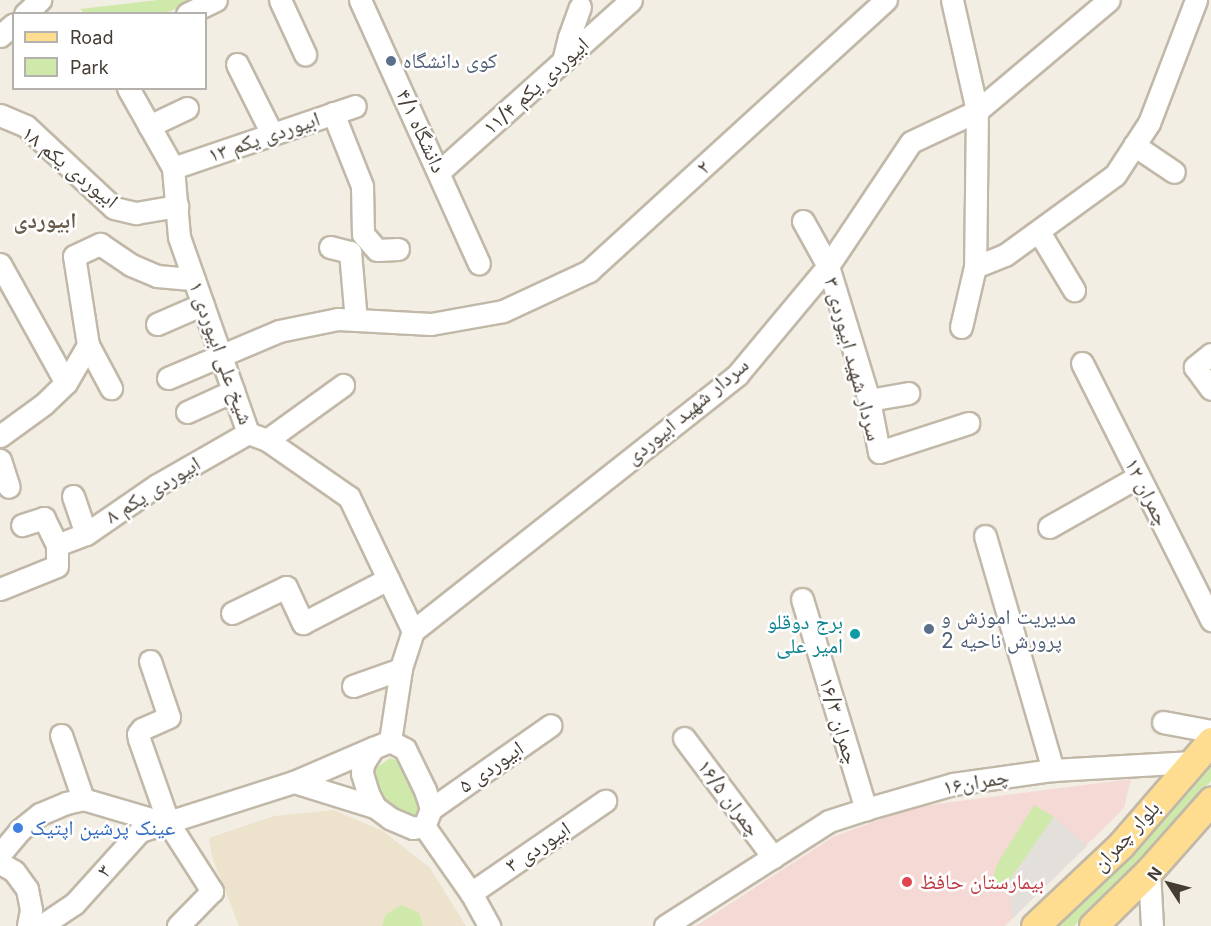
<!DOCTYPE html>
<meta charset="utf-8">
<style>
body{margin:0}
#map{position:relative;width:1211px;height:926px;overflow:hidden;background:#f3eee3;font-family:Inter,"Noto Naskh Arabic",sans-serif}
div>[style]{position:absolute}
.education>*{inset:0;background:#ede3cc}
.medical>*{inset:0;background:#f4d9d5}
.green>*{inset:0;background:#cee9a9}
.parking>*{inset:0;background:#e3e0dc}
.roads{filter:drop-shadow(2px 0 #c1b8a8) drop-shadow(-2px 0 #c1b8a8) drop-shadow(0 2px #c1b8a8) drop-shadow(0 -2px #c1b8a8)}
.minor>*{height:21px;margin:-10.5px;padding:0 10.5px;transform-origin:10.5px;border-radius:10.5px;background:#fff}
.major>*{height:27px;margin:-13.5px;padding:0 13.5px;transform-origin:13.5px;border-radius:13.5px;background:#ffdd90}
.dots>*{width:16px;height:16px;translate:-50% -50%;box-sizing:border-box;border:3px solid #fff;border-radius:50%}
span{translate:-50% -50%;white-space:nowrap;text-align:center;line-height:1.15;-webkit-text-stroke:5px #fff;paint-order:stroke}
.service-label{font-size:21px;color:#4e5e75}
.left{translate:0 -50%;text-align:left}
.street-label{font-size:21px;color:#453d33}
.culture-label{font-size:21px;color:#0d838f}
.right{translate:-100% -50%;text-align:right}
.shop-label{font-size:21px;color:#366cbe}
.health-label{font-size:21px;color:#be3a42}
.neighbourhood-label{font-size:22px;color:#685b4a;font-weight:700}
.legend{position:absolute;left:12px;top:12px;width:195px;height:78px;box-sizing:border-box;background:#fff;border:2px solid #b5b1ad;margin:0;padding:8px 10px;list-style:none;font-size:18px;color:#453d33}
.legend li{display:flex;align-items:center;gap:12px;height:30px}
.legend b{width:30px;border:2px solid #b5b1ad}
.north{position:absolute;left:1139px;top:854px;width:60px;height:60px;-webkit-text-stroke:4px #fff;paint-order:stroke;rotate:306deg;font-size:16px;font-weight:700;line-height:24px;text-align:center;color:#453d33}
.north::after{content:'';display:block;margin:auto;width:21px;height:27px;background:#453d33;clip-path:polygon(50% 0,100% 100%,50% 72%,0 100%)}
</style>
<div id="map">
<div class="education">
<i style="clip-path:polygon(334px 810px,383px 831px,430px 868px,466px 926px,239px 926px,212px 857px,209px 838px,274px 816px)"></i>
</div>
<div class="medical">
<i style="clip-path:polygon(1131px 779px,1124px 808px,1005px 926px,696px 926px,833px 837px,913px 807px)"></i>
</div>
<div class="green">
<i style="clip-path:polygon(158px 0,199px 0,165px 13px,84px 13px,80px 9px)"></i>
<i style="clip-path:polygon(390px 758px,401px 762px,422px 812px,421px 818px,402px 816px,381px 800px,373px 782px,376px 768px)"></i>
<i style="clip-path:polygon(1211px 762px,1211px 781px,1119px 882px,1074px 926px,1055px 926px,1146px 836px)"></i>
<i style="clip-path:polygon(1034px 805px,1054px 817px,1009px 881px,998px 892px,991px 886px,997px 864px)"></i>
<i style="clip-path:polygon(402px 905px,419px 913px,423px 926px,382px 926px,386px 914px)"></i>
</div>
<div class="parking">
<i style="clip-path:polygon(1054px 817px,1087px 846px,1013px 918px,1008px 882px)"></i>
</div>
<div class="roads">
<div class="minor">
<i style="left:280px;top:0;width:60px;rotate:65.2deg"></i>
<i style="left:360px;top:0;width:289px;rotate:65.7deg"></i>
<i style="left:952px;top:0;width:114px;rotate:77.3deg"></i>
<i style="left:977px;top:111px;width:156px;rotate:90.7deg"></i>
<i style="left:975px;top:267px;width:32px;rotate:-22deg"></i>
<i style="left:1005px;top:255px;width:136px;rotate:-36deg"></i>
<i style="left:1115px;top:175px;width:62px;rotate:-56.8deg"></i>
<i style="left:1149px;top:123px;width:132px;rotate:-69.1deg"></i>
<i style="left:25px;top:14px;width:21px;rotate:-43deg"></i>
<i style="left:187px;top:14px;width:32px;rotate:-26deg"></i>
<i style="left:0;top:36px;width:18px;rotate:-41deg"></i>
<i style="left:563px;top:61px;width:25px;rotate:-76deg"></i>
<i style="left:569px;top:37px;width:32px;rotate:-70deg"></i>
<i style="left:237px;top:64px;width:78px;rotate:63.4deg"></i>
<i style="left:128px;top:88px;width:92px;rotate:60.6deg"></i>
<i style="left:173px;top:168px;width:69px;rotate:85deg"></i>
<i style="left:179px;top:237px;width:208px;rotate:70.6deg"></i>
<i style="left:248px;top:433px;width:20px;rotate:20deg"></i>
<i style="left:267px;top:440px;width:100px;rotate:34.8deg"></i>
<i style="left:349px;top:497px;width:148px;rotate:64.5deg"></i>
<i style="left:413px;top:631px;width:40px;rotate:108deg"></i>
<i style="left:401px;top:669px;width:73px;rotate:98.7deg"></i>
<i style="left:333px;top:113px;width:79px;rotate:68.3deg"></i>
<i style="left:362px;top:186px;width:48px;rotate:88.8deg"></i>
<i style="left:363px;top:234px;width:21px;rotate:49deg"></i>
<i style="left:377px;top:250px;width:21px;rotate:-3deg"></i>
<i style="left:0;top:115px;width:28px;rotate:23deg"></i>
<i style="left:26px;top:126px;width:120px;rotate:43deg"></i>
<i style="left:114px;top:208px;width:23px;rotate:13deg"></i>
<i style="left:136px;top:213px;width:42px;rotate:-9.7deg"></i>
<i style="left:149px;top:126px;width:42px;rotate:-25.3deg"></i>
<i style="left:1134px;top:145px;width:48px;rotate:34deg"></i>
<i style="left:173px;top:168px;width:192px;rotate:-18.8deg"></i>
<i style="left:440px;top:171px;width:256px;rotate:-41.8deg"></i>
<i style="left:803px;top:221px;width:51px;rotate:60.9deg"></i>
<i style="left:828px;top:266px;width:140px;rotate:73deg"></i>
<i style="left:869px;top:400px;width:53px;rotate:79.1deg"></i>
<i style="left:879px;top:452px;width:94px;rotate:-18deg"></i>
<i style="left:1039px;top:232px;width:68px;rotate:58.9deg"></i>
<i style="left:330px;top:247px;width:21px;rotate:14deg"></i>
<i style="left:350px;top:252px;width:68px;rotate:85deg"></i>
<i style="left:0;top:264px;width:136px;rotate:61deg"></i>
<i style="left:157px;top:324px;width:50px;rotate:-23.5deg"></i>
<i style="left:961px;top:327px;width:62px;rotate:-76.9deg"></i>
<i style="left:88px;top:345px;width:49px;rotate:61.9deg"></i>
<i style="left:1211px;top:354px;width:21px;rotate:141deg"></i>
<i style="left:1195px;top:367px;width:27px;rotate:54deg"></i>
<i style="left:1082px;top:363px;width:288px;rotate:63.3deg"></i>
<i style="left:168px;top:378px;width:121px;rotate:-22.9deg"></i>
<i style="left:279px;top:331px;width:60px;rotate:-11.5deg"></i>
<i style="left:338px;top:319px;width:93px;rotate:3.1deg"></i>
<i style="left:431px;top:324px;width:73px;rotate:-10.2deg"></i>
<i style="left:503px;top:311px;width:95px;rotate:-24.9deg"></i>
<i style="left:589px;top:271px;width:402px;rotate:-42.4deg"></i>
<i style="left:869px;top:400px;width:40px;rotate:-10deg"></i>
<i style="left:187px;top:412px;width:51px;rotate:-24.5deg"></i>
<i style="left:0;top:436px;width:54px;rotate:-36deg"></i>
<i style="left:44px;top:404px;width:30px;rotate:-44deg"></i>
<i style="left:66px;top:383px;width:44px;rotate:-59.9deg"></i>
<i style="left:88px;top:345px;width:90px;rotate:-98.9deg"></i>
<i style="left:74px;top:256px;width:29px;rotate:-25deg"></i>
<i style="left:100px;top:244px;width:37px;rotate:34deg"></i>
<i style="left:131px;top:265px;width:28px;rotate:23deg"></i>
<i style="left:157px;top:276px;width:37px;rotate:5deg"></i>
<i style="left:267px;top:440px;width:94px;rotate:-35.9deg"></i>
<i style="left:0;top:460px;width:28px;rotate:72deg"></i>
<i style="left:73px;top:496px;width:40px;rotate:71.1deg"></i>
<i style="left:1049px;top:527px;width:103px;rotate:-29.5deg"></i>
<i style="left:985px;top:536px;width:244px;rotate:73.8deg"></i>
<i style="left:57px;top:545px;width:31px;rotate:-21deg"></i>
<i style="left:86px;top:534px;width:86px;rotate:-34.6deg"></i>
<i style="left:157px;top:485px;width:105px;rotate:-29.7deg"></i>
<i style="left:0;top:589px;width:61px;rotate:-22deg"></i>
<i style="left:57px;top:566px;width:21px;rotate:-90deg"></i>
<i style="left:57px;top:545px;width:30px;rotate:-116deg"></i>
<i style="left:44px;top:518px;width:23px;rotate:162deg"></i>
<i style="left:802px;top:599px;width:220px;rotate:73.1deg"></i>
<i style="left:232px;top:613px;width:60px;rotate:-25.7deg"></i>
<i style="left:286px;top:587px;width:40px;rotate:65deg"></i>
<i style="left:303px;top:623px;width:96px;rotate:-27.4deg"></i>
<i style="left:413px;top:631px;width:414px;rotate:-38.3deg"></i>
<i style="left:738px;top:374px;width:141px;rotate:-50.2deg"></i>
<i style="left:828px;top:266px;width:149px;rotate:-56.2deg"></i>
<i style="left:911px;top:142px;width:73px;rotate:-25.2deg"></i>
<i style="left:977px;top:111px;width:172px;rotate:-40.1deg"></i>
<i style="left:150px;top:661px;width:59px;rotate:71.3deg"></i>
<i style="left:169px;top:717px;width:30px;rotate:156deg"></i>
<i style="left:142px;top:729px;width:6px;rotate:129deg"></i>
<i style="left:138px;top:734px;width:5px;rotate:79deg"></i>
<i style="left:139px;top:739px;width:90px;rotate:70.6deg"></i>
<i style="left:169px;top:824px;width:80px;rotate:57.3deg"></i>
<i style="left:212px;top:891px;width:49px;rotate:134.2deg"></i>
<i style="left:353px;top:686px;width:51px;rotate:-19.5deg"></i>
<i style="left:1163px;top:722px;width:49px;rotate:10.6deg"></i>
<i style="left:61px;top:735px;width:68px;rotate:71deg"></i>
<i style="left:684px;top:738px;width:149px;rotate:53.2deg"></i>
<i style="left:390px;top:741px;width:17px;rotate:28deg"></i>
<i style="left:405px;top:749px;width:46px;rotate:64deg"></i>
<i style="left:425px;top:790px;width:20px;rotate:72deg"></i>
<i style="left:431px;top:809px;width:18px;rotate:112deg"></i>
<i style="left:424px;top:826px;width:11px;rotate:170deg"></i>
<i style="left:413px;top:828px;width:25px;rotate:-157deg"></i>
<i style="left:390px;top:818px;width:19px;rotate:-144deg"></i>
<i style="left:375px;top:807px;width:16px;rotate:-117deg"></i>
<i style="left:368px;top:793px;width:21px;rotate:-107deg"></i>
<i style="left:362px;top:773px;width:9px;rotate:-84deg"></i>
<i style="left:363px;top:764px;width:19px;rotate:-58deg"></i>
<i style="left:373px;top:748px;width:18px;rotate:-22deg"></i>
<i style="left:294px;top:782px;width:85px;rotate:17.2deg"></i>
<i style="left:431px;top:809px;width:146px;rotate:-35deg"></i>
<i style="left:424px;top:826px;width:82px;rotate:55deg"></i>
<i style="left:471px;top:893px;width:38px;rotate:61deg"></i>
<i style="left:0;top:854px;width:31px;rotate:-50deg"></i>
<i style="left:20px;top:830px;width:26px;rotate:-39deg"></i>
<i style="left:40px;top:814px;width:28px;rotate:-23deg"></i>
<i style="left:66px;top:803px;width:17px;rotate:-13deg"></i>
<i style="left:83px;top:799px;width:89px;rotate:16.4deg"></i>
<i style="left:0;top:863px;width:16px;rotate:30deg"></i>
<i style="left:14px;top:871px;width:22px;rotate:54deg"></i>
<i style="left:27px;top:889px;width:21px;rotate:79deg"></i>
<i style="left:31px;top:910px;width:16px;rotate:101deg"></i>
<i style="left:1149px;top:871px;width:55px;rotate:86.9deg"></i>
<i style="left:471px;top:893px;width:163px;rotate:-34.5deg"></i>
<i style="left:41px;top:926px;width:40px;rotate:-34deg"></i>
<i style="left:74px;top:904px;width:98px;rotate:-47.9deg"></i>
<i style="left:140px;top:831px;width:162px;rotate:-17.7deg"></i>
<i style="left:294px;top:782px;width:86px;rotate:-23.3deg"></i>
<i style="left:665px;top:926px;width:195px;rotate:-32.6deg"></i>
<i style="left:829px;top:821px;width:39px;rotate:-18deg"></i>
<i style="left:866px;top:809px;width:91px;rotate:-16deg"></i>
<i style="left:953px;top:784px;width:101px;rotate:-8deg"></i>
<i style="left:1053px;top:770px;width:140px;rotate:-3.3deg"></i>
</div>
<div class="major">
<i style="left:1035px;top:926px;width:117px;rotate:-43.3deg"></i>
<i style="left:1120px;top:846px;width:139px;rotate:-49.1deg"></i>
<i style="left:1093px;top:926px;width:78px;rotate:-44.5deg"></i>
<i style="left:1149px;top:871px;width:94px;rotate:-48.5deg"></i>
</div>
</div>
<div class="dots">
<i style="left:391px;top:61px;background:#5c6f8a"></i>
<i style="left:929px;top:629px;background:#5c6f8a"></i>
<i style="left:855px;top:634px;background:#0f9aa8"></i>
<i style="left:18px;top:828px;background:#3f7fe0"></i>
<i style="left:907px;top:882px;background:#e0444e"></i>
</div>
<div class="service-label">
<span class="left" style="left:403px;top:61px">کوی دانشگاه</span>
<span class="left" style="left:941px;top:629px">مدیریت اموزش و<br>پرورش ناحیه 2</span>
</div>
<div class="street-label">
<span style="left:536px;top:86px;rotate:-42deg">۱۱/۴ ابیوردی یکم</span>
<span style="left:421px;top:131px;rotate:65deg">۴/۱ دانشگاه</span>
<span style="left:264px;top:137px;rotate:-19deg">۱۳ ابیوردی یکم</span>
<span style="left:70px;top:167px;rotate:39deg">۱۸ ابیوردی یکم</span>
<span style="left:703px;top:167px;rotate:-42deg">۲</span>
<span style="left:221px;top:353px;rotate:70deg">شیخ علی ابیوردی ۱</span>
<span style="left:853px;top:359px;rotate:75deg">۳ سردار شهید ابیوردی</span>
<span style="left:687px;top:411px;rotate:-40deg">سردار شهید ابیوردی</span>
<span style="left:153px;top:490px;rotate:-32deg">۸ ابیوردی یکم</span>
<span style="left:1147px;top:492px;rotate:63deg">۱۲ چمران</span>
<span style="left:839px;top:721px;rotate:73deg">۱۶/۳ چمران</span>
<span style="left:491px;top:767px;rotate:-35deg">۵ ابیوردی</span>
<span style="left:976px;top:782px;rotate:-10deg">چمران۱۶</span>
<span style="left:729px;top:798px;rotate:53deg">۱۶/۵ چمران</span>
<span style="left:1126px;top:836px;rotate:-47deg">بلوار چمران</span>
<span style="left:538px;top:847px;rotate:-34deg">۳ ابیوردی</span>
<span style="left:104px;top:871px;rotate:-49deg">۳</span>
</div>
<div class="culture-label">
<span class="right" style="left:843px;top:634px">برج دوقلو<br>امیر علی</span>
</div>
<div class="shop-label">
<span class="left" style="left:30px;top:828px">عینک پرشین اپتیک</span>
</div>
<div class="health-label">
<span class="left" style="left:920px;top:882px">بیمارستان حافظ</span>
</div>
<div class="neighbourhood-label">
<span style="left:45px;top:221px">ابیوردی</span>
</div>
<ul class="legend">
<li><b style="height:8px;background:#ffdd90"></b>Road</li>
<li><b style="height:16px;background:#cee9a9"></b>Park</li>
</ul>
<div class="north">N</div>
</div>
